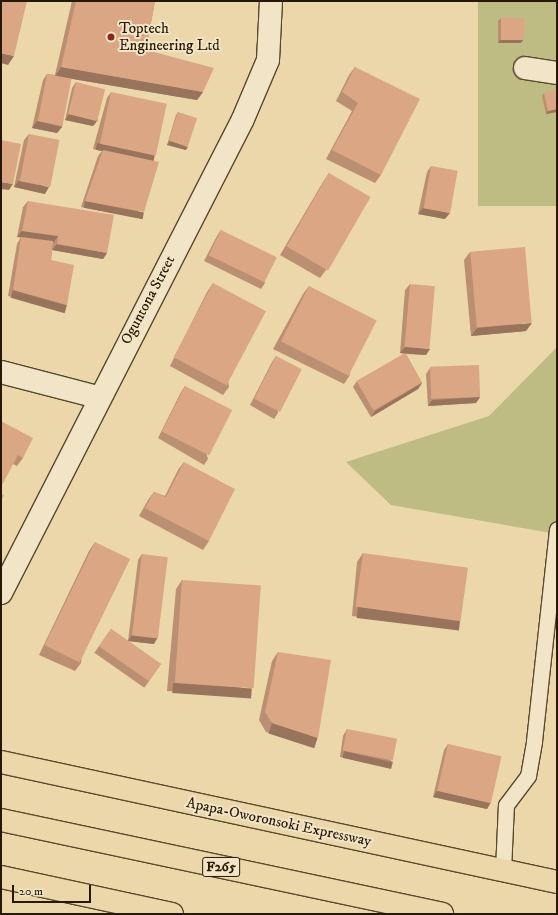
<!DOCTYPE html>
<style>
body{margin:0}
#map{position:relative;width:558px;height:915px;overflow:hidden;background:#ebd7a9;font-family:"IM FELL DW Pica",serif}
div>[style]{position:absolute}
.green>*{inset:0;background:#bebc83;transform-origin:0 0}
.roads{filter:drop-shadow(1px 0 #58482d) drop-shadow(-1px 0 #58482d) drop-shadow(0 1px #58482d) drop-shadow(0 -1px #58482d)}
.lane>*{height:15px;margin:-7.5px;padding:0 7.5px;transform-origin:7.5px;border-radius:7.5px;background:#f2e5c7}
.street>*{height:22px;margin:-11px;padding:0 11px;transform-origin:11px;border-radius:11px;background:#f2e5c7}
.primary>*{height:22px;margin:-11px;padding:0 11px;transform-origin:11px;border-radius:11px;background:#ebd7a9}
.highway>*{height:22px;margin:-11px;padding:0 11px;transform-origin:11px;border-radius:11px;background:#ebd7a9}
.wall>*{inset:0;background:#bb8f72;transform-origin:0 0}
.shaded-wall>*{inset:0;background:#99745c;transform-origin:0 0}
.building>*{inset:0;background:#daa684;transform-origin:0 0}
.dots>*{width:11px;height:11px;translate:-50% -50%;box-sizing:border-box;border:2px solid #f2e5c7;border-radius:50%}
span{translate:-50% -50%;white-space:nowrap;text-align:center;line-height:1.15;-webkit-text-stroke:4px #f2e5c7;paint-order:stroke}
.shield-label span{padding:1px 3px;background:#f2e5c7;border:1px solid;border-radius:3px;-webkit-text-stroke-width:0}
.shield-label{font-size:14px;color:#271804;font-weight:700}
.poi-label{font-size:15px;color:#271804}
.left{translate:0 -50%;text-align:left}
.street-label{font-size:15px;color:#271804}
.frame{position:absolute;inset:0;border:2px solid #271804;pointer-events:none}
.scale{position:absolute;left:12px;top:885px;width:79px;height:18px;box-sizing:border-box;border:2px solid #271804;border-top:0;padding-left:5px;font-size:12px;line-height:14px;white-space:nowrap;color:#271804;-webkit-text-stroke:3px #f2e5c7;paint-order:stroke}
</style>
<div id="map">
<div class="green">
<i style="left:478px;top:1px;width:79px;height:205px"></i>
<i style="clip-path:polygon(557px 347px,557px 534px,391px 505px,346px 462px,489px 416px)"></i>
</div>
<div class="roads">
<div class="lane">
<i style="left:503px;top:870px;width:65px;rotate:-87.4deg"></i>
<i style="left:506px;top:805px;width:36px;rotate:-53deg"></i>
<i style="left:528px;top:776px;width:36px;rotate:-80deg"></i>
<i style="left:534px;top:741px;width:213px;rotate:-83.8deg"></i>
</div>
<div class="street">
<i style="left:525px;top:68px;width:32px;rotate:9deg"></i>
<i style="left:1px;top:372px;width:100px;rotate:14.5deg"></i>
<i style="left:1px;top:593px;width:532px;rotate:-62.95deg"></i>
<i style="left:243px;top:119px;width:64px;rotate:-67deg"></i>
<i style="left:268px;top:60px;width:59px;rotate:-87.1deg"></i>
</div>
<div class="primary">
<i style="left:1px;top:762px;width:569px;rotate:12.18deg"></i>
</div>
<div class="highway">
<i style="left:1px;top:820px;width:451px;rotate:12deg"></i>
<i style="left:1px;top:877px;width:175px;rotate:12.2deg"></i>
</div>
</div>
<div class="wall">
<i style="clip-path:polygon(72px 1px,155px 1px,146px 50px,203px 92px,197px 100px,67px 78px,62px 127px,57px 133px,32px 128px,43px 80px,47px 74px,55px 75px)"></i>
<i style="clip-path:polygon(501px 18px,521px 43px,498px 43px,498px 21px)"></i>
<i style="clip-path:polygon(355px 67px,381px 175px,375px 183px,326px 159px,352px 111px,336px 101px,349px 75px)"></i>
<i style="clip-path:polygon(76px 82px,98px 120px,93px 126px,65px 120px,72px 88px)"></i>
<i style="clip-path:polygon(111px 92px,150px 160px,131px 156px,139px 218px,81px 207px,98px 156px,102px 151px,93px 149px,107px 98px)"></i>
<i style="clip-path:polygon(544px 93px,557px 112px,546px 114px,542px 96px)"></i>
<i style="clip-path:polygon(178px 112px,186px 150px,167px 145px,176px 115px)"></i>
<i style="clip-path:polygon(29px 134px,45px 194px,14px 187px,24px 140px)"></i>
<i style="clip-path:polygon(431px 166px,445px 219px,418px 214px,427px 172px)"></i>
<i style="clip-path:polygon(329px 173px,326px 270px,320px 278px,280px 255px,323px 182px)"></i>
<i style="clip-path:polygon(28px 201px,107px 253px,103px 259px,52px 250px,53px 242px,51px 260px,67px 305px,62px 311px,8px 296px,17px 244px,21px 237px,22px 237px,17px 237px,23px 207px)"></i>
<i style="clip-path:polygon(221px 230px,265px 283px,261px 289px,204px 261px,217px 236px)"></i>
<i style="clip-path:polygon(470px 252px,526px 331px,471px 336px,464px 260px)"></i>
<i style="clip-path:polygon(213px 283px,229px 387px,223px 395px,170px 366px,207px 292px)"></i>
<i style="clip-path:polygon(410px 284px,426px 355px,406px 354px,422px 383px,418px 389px,371px 417px,353px 387px,357px 381px,404px 354px,400px 353px,405px 290px)"></i>
<i style="clip-path:polygon(309px 286px,350px 375px,344px 384px,273px 349px,303px 294px)"></i>
<i style="clip-path:polygon(276px 356px,278px 413px,274px 419px,250px 405px,272px 362px)"></i>
<i style="clip-path:polygon(430px 368px,480px 397px,476px 403px,428px 406px,426px 374px)"></i>
<i style="clip-path:polygon(185px 386px,208px 459px,204px 465px,158px 438px,181px 392px)"></i>
<i style="clip-path:polygon(1px 421px,23px 458px,17px 466px,13px 464px)"></i>
<i style="clip-path:polygon(184px 462px,209px 541px,203px 550px,139px 516px,148px 500px,154px 492px,165px 496px,178px 470px)"></i>
<i style="clip-path:polygon(95px 542px,81px 663px,75px 671px,39px 655px,89px 551px)"></i>
<i style="clip-path:polygon(363px 553px,454px 629px,352px 616px,357px 562px)"></i>
<i style="clip-path:polygon(142px 554px,154px 644px,128px 641px,138px 560px)"></i>
<i style="clip-path:polygon(182px 580px,246px 697px,167px 691px,176px 589px)"></i>
<i style="left:111px;top:629px;width:61px;height:29px;rotate:35deg"></i>
<i style="clip-path:polygon(278px 652px,312px 747px,266px 732px,259px 720px,272px 661px)"></i>
<i style="clip-path:polygon(347px 729px,393px 762px,389px 768px,340px 757px,343px 736px)"></i>
<i style="clip-path:polygon(448px 744px,491px 802px,487px 809px,433px 797px,444px 750px)"></i>
</div>
<div class="shaded-wall">
<i style="clip-path:polygon(524px 39px,521px 43px,498px 43px,500px 40px)"></i>
<i style="clip-path:polygon(1px 53px,14px 56px,8px 65px,1px 63px)"></i>
<i style="clip-path:polygon(61px 67px,203px 92px,197px 100px,55px 76px)"></i>
<i style="clip-path:polygon(557px 109px,557px 112px,546px 114px,548px 111px)"></i>
<i style="clip-path:polygon(69px 114px,98px 120px,93px 126px,65px 120px)"></i>
<i style="clip-path:polygon(37px 121px,62px 127px,57px 133px,32px 128px)"></i>
<i style="clip-path:polygon(170px 141px,188px 147px,186px 150px,167px 145px)"></i>
<i style="left:97px;top:143px;width:59px;height:7px;rotate:11deg"></i>
<i style="clip-path:polygon(18px 181px,49px 187px,45px 194px,14px 187px)"></i>
<i style="clip-path:polygon(1px 182px,13px 184px,9px 190px,1px 189px)"></i>
<i style="left:85px;top:201px;width:60px;height:7px;rotate:11deg"></i>
<i style="clip-path:polygon(423px 208px,450px 213px,445px 219px,418px 214px)"></i>
<i style="clip-path:polygon(22px 231px,58px 236px,54px 242px,17px 237px)"></i>
<i style="clip-path:polygon(57px 244px,107px 253px,103px 259px,52px 250px)"></i>
<i style="left:13px;top:290px;width:56px;height:8px;rotate:16deg"></i>
<i style="clip-path:polygon(532px 323px,526px 331px,471px 336px,477px 328px)"></i>
<i style="clip-path:polygon(405px 347px,430px 349px,426px 355px,400px 353px)"></i>
<i style="clip-path:polygon(422px 383px,418px 389px,371px 417px,375px 411px)"></i>
<i style="clip-path:polygon(480px 397px,476px 403px,428px 406px,432px 400px)"></i>
<i style="left:358px;top:607px;width:103px;height:11px;rotate:7deg"></i>
<i style="clip-path:polygon(132px 635px,158px 637px,154px 644px,128px 641px)"></i>
<i style="left:173px;top:683px;width:79px;height:10px;rotate:4deg"></i>
<i style="left:272px;top:723px;width:48px;height:11px;rotate:18deg"></i>
<i style="left:344px;top:751px;width:50px;height:7px;rotate:13deg"></i>
<i style="clip-path:polygon(437px 791px,491px 802px,487px 809px,433px 797px)"></i>
</div>
<div class="building">
<i style="clip-path:polygon(1px 1px,27px 1px,14px 56px,1px 53px)"></i>
<i style="clip-path:polygon(76px 1px,155px 1px,146px 50px,214px 68px,203px 92px,61px 67px)"></i>
<i style="left:501px;top:18px;width:23px;height:22px"></i>
<i style="clip-path:polygon(355px 67px,420px 99px,381px 175px,332px 150px,358px 103px,342px 92px)"></i>
<i style="left:47px;top:74px;width:25px;height:48px;rotate:11deg"></i>
<i style="left:76px;top:82px;width:30px;height:33px;rotate:14deg"></i>
<i style="clip-path:polygon(557px 90px,557px 109px,548px 111px,544px 93px)"></i>
<i style="left:111px;top:92px;width:57px;height:53px;rotate:12deg"></i>
<i style="left:178px;top:112px;width:20px;height:30px;rotate:18deg"></i>
<i style="left:29px;top:134px;width:31px;height:48px;rotate:11deg"></i>
<i style="clip-path:polygon(1px 140px,21px 144px,13px 184px,1px 182px)"></i>
<i style="clip-path:polygon(103px 150px,159px 162px,144px 212px,85px 201px)"></i>
<i style="left:431px;top:166px;width:27px;height:43px;rotate:10deg"></i>
<i style="left:329px;top:173px;width:48px;height:85px;rotate:30deg"></i>
<i style="clip-path:polygon(28px 201px,114px 215px,107px 253px,57px 244px,58px 236px,22px 231px)"></i>
<i style="left:221px;top:230px;width:62px;height:28px;rotate:26deg"></i>
<i style="clip-path:polygon(21px 237px,53px 241px,51px 260px,74px 265px,67px 305px,13px 290px)"></i>
<i style="left:525px;top:247px;width:76px;height:55px;rotate:85deg"></i>
<i style="left:213px;top:283px;width:60px;height:84px;rotate:28deg"></i>
<i style="left:410px;top:284px;width:25px;height:63px;rotate:5deg"></i>
<i style="left:309px;top:286px;width:76px;height:62px;rotate:27deg"></i>
<i style="left:405px;top:353px;width:34px;height:56px;rotate:60deg"></i>
<i style="left:276px;top:356px;width:29px;height:48px;rotate:27deg"></i>
<i style="left:479px;top:365px;width:32px;height:49px;rotate:88deg"></i>
<i style="left:185px;top:386px;width:53px;height:51px;rotate:27deg"></i>
<i style="clip-path:polygon(1px 421px,33px 438px,23px 458px,18px 455px,1px 487px)"></i>
<i style="clip-path:polygon(184px 462px,235px 489px,209px 541px,145px 508px,154px 492px,166px 497px)"></i>
<i style="clip-path:polygon(1px 494px,4px 495px,1px 501px)"></i>
<i style="left:95px;top:542px;width:39px;height:115px;rotate:26deg"></i>
<i style="left:363px;top:553px;width:106px;height:54px;rotate:8deg"></i>
<i style="left:142px;top:554px;width:26px;height:82px;rotate:7deg"></i>
<i style="left:182px;top:580px;width:79px;height:103px;rotate:4deg"></i>
<i style="left:111px;top:629px;width:61px;height:21px;rotate:35deg"></i>
<i style="clip-path:polygon(278px 652px,331px 660px,318px 738px,272px 723px,265px 712px)"></i>
<i style="left:347px;top:729px;width:51px;height:22px;rotate:11deg"></i>
<i style="left:448px;top:744px;width:55px;height:48px;rotate:13deg"></i>
</div>
<div class="dots">
<i style="left:111px;top:37px;background:#8f2418"></i>
</div>
<div class="shield-label">
<span style="left:221px;top:867px">F265</span>
</div>
<div class="poi-label">
<span class="left" style="left:119px;top:37px">Toptech<br>Engineering Ltd</span>
</div>
<div class="street-label">
<span style="left:148px;top:300px;rotate:-62deg">Oguntona Street</span>
<span style="left:279px;top:822px;rotate:12deg">Apapa-Oworonsoki Expressway</span>
</div>
<div class="frame"></div>
<div class="scale">20 m</div>
</div>
